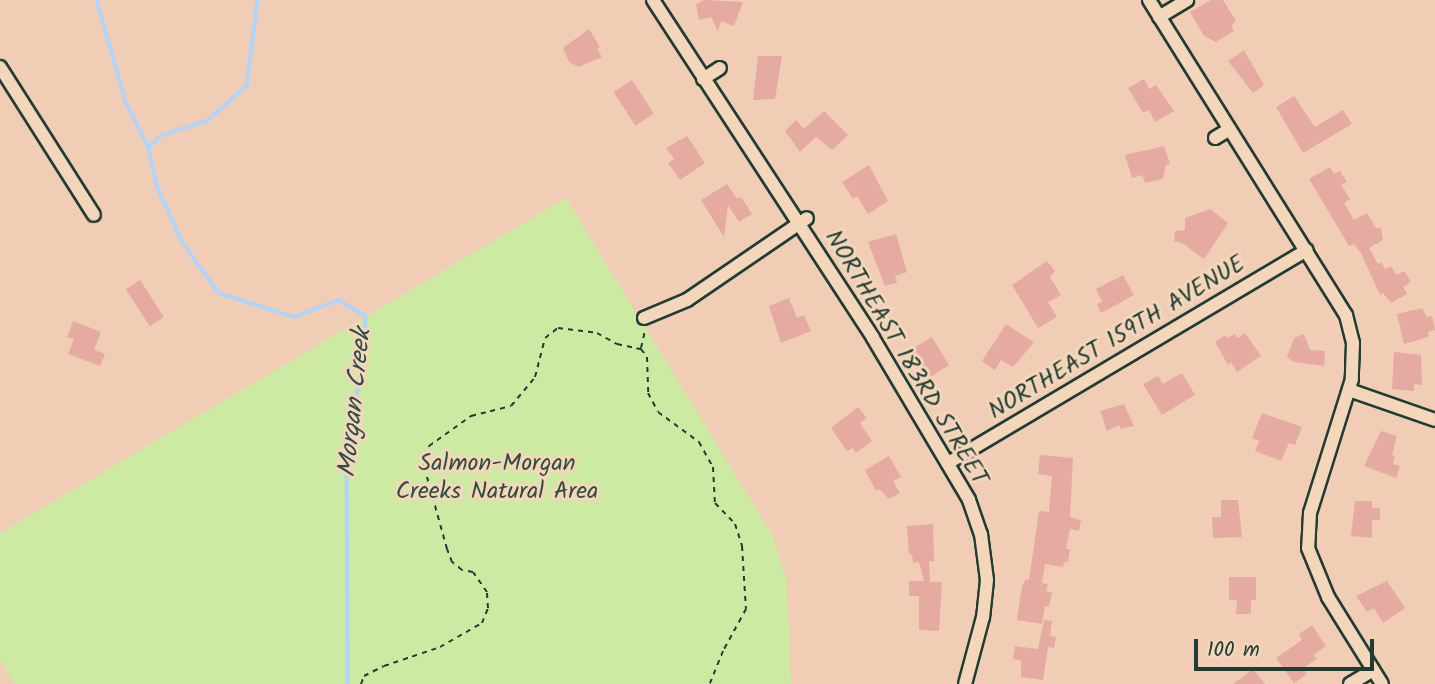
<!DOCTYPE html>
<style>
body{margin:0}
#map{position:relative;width:1435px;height:684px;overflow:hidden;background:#f1cdb5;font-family:Kalam,sans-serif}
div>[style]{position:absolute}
.green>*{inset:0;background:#cceaa2}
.stream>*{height:3.5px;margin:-1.75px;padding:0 1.75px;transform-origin:1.75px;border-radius:1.75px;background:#b1d5fa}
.building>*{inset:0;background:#e5aba2;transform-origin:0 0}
.path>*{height:2px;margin-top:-1px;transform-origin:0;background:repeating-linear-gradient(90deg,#1f3d34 0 5px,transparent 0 10px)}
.roads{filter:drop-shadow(2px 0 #1f3d34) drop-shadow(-2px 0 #1f3d34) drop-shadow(0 2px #1f3d34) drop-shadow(0 -2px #1f3d34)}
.minor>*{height:12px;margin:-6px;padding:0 6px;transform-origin:6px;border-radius:6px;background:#f4d6ba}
span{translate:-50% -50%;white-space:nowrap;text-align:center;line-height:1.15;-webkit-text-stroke:6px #f4d6ba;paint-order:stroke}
.street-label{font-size:24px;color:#1f3d34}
.park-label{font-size:24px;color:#304e3f}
.water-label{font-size:26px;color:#2e4c48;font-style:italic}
.scale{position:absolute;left:1194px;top:639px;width:180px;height:32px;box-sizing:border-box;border:4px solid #1f3d34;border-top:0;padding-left:9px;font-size:21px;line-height:24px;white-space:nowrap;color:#1f3d34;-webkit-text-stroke:5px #f4d6ba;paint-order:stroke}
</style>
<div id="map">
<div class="green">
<i style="clip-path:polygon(566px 198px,773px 536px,787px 582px,791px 684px,15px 684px,0 660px,0 533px)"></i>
</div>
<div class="stream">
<i style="left:97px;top:0;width:106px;rotate:74.1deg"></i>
<i style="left:126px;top:102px;width:51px;rotate:63.4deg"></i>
<i style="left:258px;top:0;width:87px;rotate:97.3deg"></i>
<i style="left:247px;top:86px;width:52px;rotate:138.1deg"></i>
<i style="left:208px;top:121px;width:49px;rotate:162.3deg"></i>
<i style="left:161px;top:136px;width:17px;rotate:135deg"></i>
<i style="left:149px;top:148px;width:39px;rotate:78deg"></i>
<i style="left:157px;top:186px;width:63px;rotate:65.5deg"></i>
<i style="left:183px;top:243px;width:62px;rotate:54.2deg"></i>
<i style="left:219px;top:293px;width:79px;rotate:17.7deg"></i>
<i style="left:294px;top:317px;width:48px;rotate:-20.7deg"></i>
<i style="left:339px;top:300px;width:31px;rotate:31deg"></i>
<i style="left:366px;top:316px;width:31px;rotate:92deg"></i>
<i style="left:365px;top:347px;width:113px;rotate:99.1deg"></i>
<i style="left:347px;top:459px;width:225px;rotate:89.7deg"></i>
</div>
<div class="building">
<i style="clip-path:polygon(704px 0,743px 2px,734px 26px,721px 21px,718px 31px,711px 17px,699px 20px,696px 4px)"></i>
<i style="clip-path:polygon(1211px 0,1223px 0,1236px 21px,1231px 26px,1234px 31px,1216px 42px,1204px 36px,1190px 12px)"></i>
<i style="clip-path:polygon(589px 29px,600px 47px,597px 49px,602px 57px,579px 67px,569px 62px,563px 48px)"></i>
<i style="clip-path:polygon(1244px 50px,1264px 85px,1253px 93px,1228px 61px)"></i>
<i style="clip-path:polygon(758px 56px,782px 56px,775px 99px,753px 100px)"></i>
<i style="clip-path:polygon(1144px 79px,1149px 89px,1156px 85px,1158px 88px,1174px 111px,1155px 122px,1149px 110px,1143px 113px,1128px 88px)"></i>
<i style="left:632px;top:80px;width:40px;height:22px;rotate:57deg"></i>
<i style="clip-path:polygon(1294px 96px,1315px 127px,1343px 110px,1352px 124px,1303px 153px,1276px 107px)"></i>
<i style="clip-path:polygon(824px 111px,848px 135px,832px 150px,816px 137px,800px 152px,785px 131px,796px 120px,804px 129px)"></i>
<i style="clip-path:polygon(687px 136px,705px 163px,680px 180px,668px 163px,674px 159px,666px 148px)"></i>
<i style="clip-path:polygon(1164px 146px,1170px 164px,1166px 165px,1163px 179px,1145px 183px,1142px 175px,1132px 178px,1125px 155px)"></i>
<i style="clip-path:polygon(869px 165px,888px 201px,868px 214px,857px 196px,853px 199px,842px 182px)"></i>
<i style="clip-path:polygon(1330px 167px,1334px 174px,1340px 171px,1347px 182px,1341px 185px,1350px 199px,1344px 203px,1354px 220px,1367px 213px,1376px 228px,1381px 228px,1383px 240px,1369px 248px,1378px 264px,1381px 262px,1385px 269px,1391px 266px,1396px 275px,1404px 271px,1411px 282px,1403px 287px,1407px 294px,1391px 303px,1383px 293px,1380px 295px,1361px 253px,1354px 244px,1349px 246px,1309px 179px)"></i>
<i style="clip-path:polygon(727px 184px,737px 199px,741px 197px,752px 214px,739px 222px,728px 205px,724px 237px,701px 200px)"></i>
<i style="clip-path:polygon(1210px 209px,1228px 223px,1204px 259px,1182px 243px,1174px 241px,1175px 231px,1185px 230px,1185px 218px)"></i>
<i style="clip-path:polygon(896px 234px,907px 272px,895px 276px,897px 283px,885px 286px,868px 242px)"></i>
<i style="clip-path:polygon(1047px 261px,1055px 271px,1050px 277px,1061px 295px,1048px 302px,1057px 317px,1038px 328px,1012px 285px)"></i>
<i style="clip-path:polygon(1123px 275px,1134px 295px,1101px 313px,1097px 304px,1102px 302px,1096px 289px)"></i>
<i style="left:140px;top:280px;width:44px;height:17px;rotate:57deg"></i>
<i style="clip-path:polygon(789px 298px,797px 318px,804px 315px,811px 331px,781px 343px,769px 306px)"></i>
<i style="clip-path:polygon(1422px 308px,1427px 317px,1432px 316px,1435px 330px,1428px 332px,1429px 336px,1422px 339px,1404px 344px,1397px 314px)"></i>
<i style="clip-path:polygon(73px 321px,101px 332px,94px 350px,105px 354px,100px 366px,68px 354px,74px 339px,67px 337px)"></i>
<i style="clip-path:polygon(1006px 324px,1034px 342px,1013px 367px,1001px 360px,995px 370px,982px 361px)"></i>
<i style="clip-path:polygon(1245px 333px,1261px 356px,1237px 372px,1231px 362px,1228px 365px,1215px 342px,1225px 335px,1228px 338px,1235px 334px,1238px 338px)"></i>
<i style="clip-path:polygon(1304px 334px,1310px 350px,1325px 351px,1324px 366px,1294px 362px,1287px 357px,1294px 338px)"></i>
<i style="left:932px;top:337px;width:33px;height:23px;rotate:59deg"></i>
<i style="clip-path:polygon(1394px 352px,1421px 355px,1422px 385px,1414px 384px,1414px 391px,1392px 389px)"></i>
<i style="clip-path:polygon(1182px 373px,1195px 395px,1162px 415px,1143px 384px,1158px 376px,1163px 384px)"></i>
<i style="clip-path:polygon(1124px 404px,1134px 426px,1121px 429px,1119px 425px,1107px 431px,1100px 411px)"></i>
<i style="clip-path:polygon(858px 407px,867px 418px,860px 423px,872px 441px,856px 453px,853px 448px,847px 451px,831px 428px)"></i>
<i style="clip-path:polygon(1262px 413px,1302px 427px,1295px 445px,1289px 443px,1281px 461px,1255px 451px,1259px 441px,1252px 438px)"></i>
<i style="clip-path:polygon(1381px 431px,1397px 436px,1392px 455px,1395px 456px,1393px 464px,1400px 466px,1396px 478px,1364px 466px)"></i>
<i style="clip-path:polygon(1040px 455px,1073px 458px,1070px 517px,1081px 520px,1079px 531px,1070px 529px,1066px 549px,1070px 549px,1068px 562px,1064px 562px,1063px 567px,1045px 564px,1042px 583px,1048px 584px,1046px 591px,1052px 592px,1049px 607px,1045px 606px,1042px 624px,1017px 620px,1022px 586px,1026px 579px,1029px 580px,1039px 511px,1049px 512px,1052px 476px,1038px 474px)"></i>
<i style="clip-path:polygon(889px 456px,901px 477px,893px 481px,900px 493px,889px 499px,879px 489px,876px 491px,865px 470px)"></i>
<i style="clip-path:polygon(1221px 500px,1238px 500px,1242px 537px,1213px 538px,1212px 517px,1221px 517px)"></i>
<i style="clip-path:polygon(1355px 501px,1372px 501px,1372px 508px,1380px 508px,1380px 520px,1372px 520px,1372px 538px,1351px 536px)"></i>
<i style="clip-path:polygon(933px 524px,934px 561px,929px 561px,930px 582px,942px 582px,939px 631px,919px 630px,919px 596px,909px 596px,909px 581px,924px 581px,919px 562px,913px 563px,912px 554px,909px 555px,907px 526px)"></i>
<i style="clip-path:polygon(1229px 577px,1256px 577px,1256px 600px,1251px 600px,1251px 614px,1236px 614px,1237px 600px,1229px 600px)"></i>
<i style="clip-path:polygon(1387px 581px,1405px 608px,1383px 623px,1374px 608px,1367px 612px,1356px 596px)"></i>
<i style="clip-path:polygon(1044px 620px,1052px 621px,1050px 636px,1056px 637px,1054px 648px,1048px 647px,1043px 680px,1021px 677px,1021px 660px,1013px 659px,1015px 646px,1038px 649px)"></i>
<i style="clip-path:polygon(1312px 625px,1326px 646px,1313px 655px,1317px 659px,1303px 668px,1307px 674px,1294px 683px,1276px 658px,1302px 640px,1299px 634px)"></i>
<i style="clip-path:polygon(1253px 669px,1265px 684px,1233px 684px)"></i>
</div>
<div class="path">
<i style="left:641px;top:348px;width:18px;rotate:-77deg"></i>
<i style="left:361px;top:684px;width:9px;rotate:-69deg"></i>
<i style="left:364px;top:676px;width:22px;rotate:-27deg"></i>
<i style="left:384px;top:666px;width:59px;rotate:-18.7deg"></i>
<i style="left:440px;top:647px;width:48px;rotate:-29.7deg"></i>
<i style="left:482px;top:623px;width:16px;rotate:-68deg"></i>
<i style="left:488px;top:608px;width:16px;rotate:-94deg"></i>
<i style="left:487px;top:592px;width:24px;rotate:-125deg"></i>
<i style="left:473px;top:572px;width:11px;rotate:-170deg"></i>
<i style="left:462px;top:570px;width:13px;rotate:-141deg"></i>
<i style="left:452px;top:562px;width:14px;rotate:-111deg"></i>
<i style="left:447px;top:549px;width:86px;rotate:-105.5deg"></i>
<i style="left:424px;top:466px;width:21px;rotate:-76deg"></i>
<i style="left:429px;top:446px;width:52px;rotate:-35.5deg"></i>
<i style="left:471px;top:416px;width:41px;rotate:-14deg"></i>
<i style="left:511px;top:406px;width:38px;rotate:-50deg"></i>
<i style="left:535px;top:377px;width:40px;rotate:-75.6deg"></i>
<i style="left:545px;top:338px;width:16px;rotate:-38deg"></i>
<i style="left:558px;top:328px;width:39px;rotate:7deg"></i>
<i style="left:597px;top:333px;width:23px;rotate:29deg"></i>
<i style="left:617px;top:344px;width:25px;rotate:12deg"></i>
<i style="left:641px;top:349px;width:10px;rotate:53deg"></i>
<i style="left:647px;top:357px;width:36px;rotate:88deg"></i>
<i style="left:648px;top:393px;width:21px;rotate:62deg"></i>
<i style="left:658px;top:412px;width:51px;rotate:36.2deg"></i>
<i style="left:699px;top:442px;width:29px;rotate:61deg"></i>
<i style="left:713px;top:467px;width:36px;rotate:87deg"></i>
<i style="left:715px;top:503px;width:29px;rotate:46deg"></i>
<i style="left:735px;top:524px;width:23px;rotate:72deg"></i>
<i style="left:742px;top:546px;width:63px;rotate:86.4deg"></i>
<i style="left:746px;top:609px;width:48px;rotate:118.7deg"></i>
<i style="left:723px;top:651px;width:35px;rotate:112deg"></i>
</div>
<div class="roads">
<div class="minor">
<i style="left:653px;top:0;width:403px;rotate:56.9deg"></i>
<i style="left:873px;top:338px;width:188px;rotate:59.3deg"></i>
<i style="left:969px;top:500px;width:36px;rotate:71deg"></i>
<i style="left:981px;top:534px;width:46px;rotate:82.6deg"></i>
<i style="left:987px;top:580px;width:37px;rotate:96deg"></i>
<i style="left:983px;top:617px;width:69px;rotate:105deg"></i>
<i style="left:1149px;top:0;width:372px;rotate:58deg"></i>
<i style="left:1346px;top:315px;width:29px;rotate:76deg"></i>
<i style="left:1353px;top:343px;width:36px;rotate:92deg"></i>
<i style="left:1352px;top:379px;width:140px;rotate:107.4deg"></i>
<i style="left:1310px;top:513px;width:35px;rotate:93deg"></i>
<i style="left:1308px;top:548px;width:53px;rotate:67.8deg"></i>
<i style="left:1328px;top:597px;width:102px;rotate:58.2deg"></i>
<i style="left:1159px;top:17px;width:33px;rotate:-31deg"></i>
<i style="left:0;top:67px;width:175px;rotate:57.6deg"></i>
<i style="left:703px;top:79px;width:20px;rotate:-33deg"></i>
<i style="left:1215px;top:138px;width:17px;rotate:-31deg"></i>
<i style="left:644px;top:318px;width:47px;rotate:-22.7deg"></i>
<i style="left:687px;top:300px;width:145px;rotate:-34.3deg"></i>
<i style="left:1349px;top:390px;width:91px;rotate:19.2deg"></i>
<i style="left:948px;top:463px;width:417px;rotate:-30.7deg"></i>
<i style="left:1350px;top:684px;width:27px;rotate:-31deg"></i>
</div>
</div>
<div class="street-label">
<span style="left:1117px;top:338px;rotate:-31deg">NORTHEAST 159TH AVENUE</span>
<span style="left:906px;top:358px;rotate:59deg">NORTHEAST 183RD STREET</span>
</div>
<div class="park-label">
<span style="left:497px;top:478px">Salmon-Morgan<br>Creeks Natural Area</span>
</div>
<div class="water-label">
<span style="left:356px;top:403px;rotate:-84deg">Morgan Creek</span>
</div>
<div class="scale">100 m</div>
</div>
